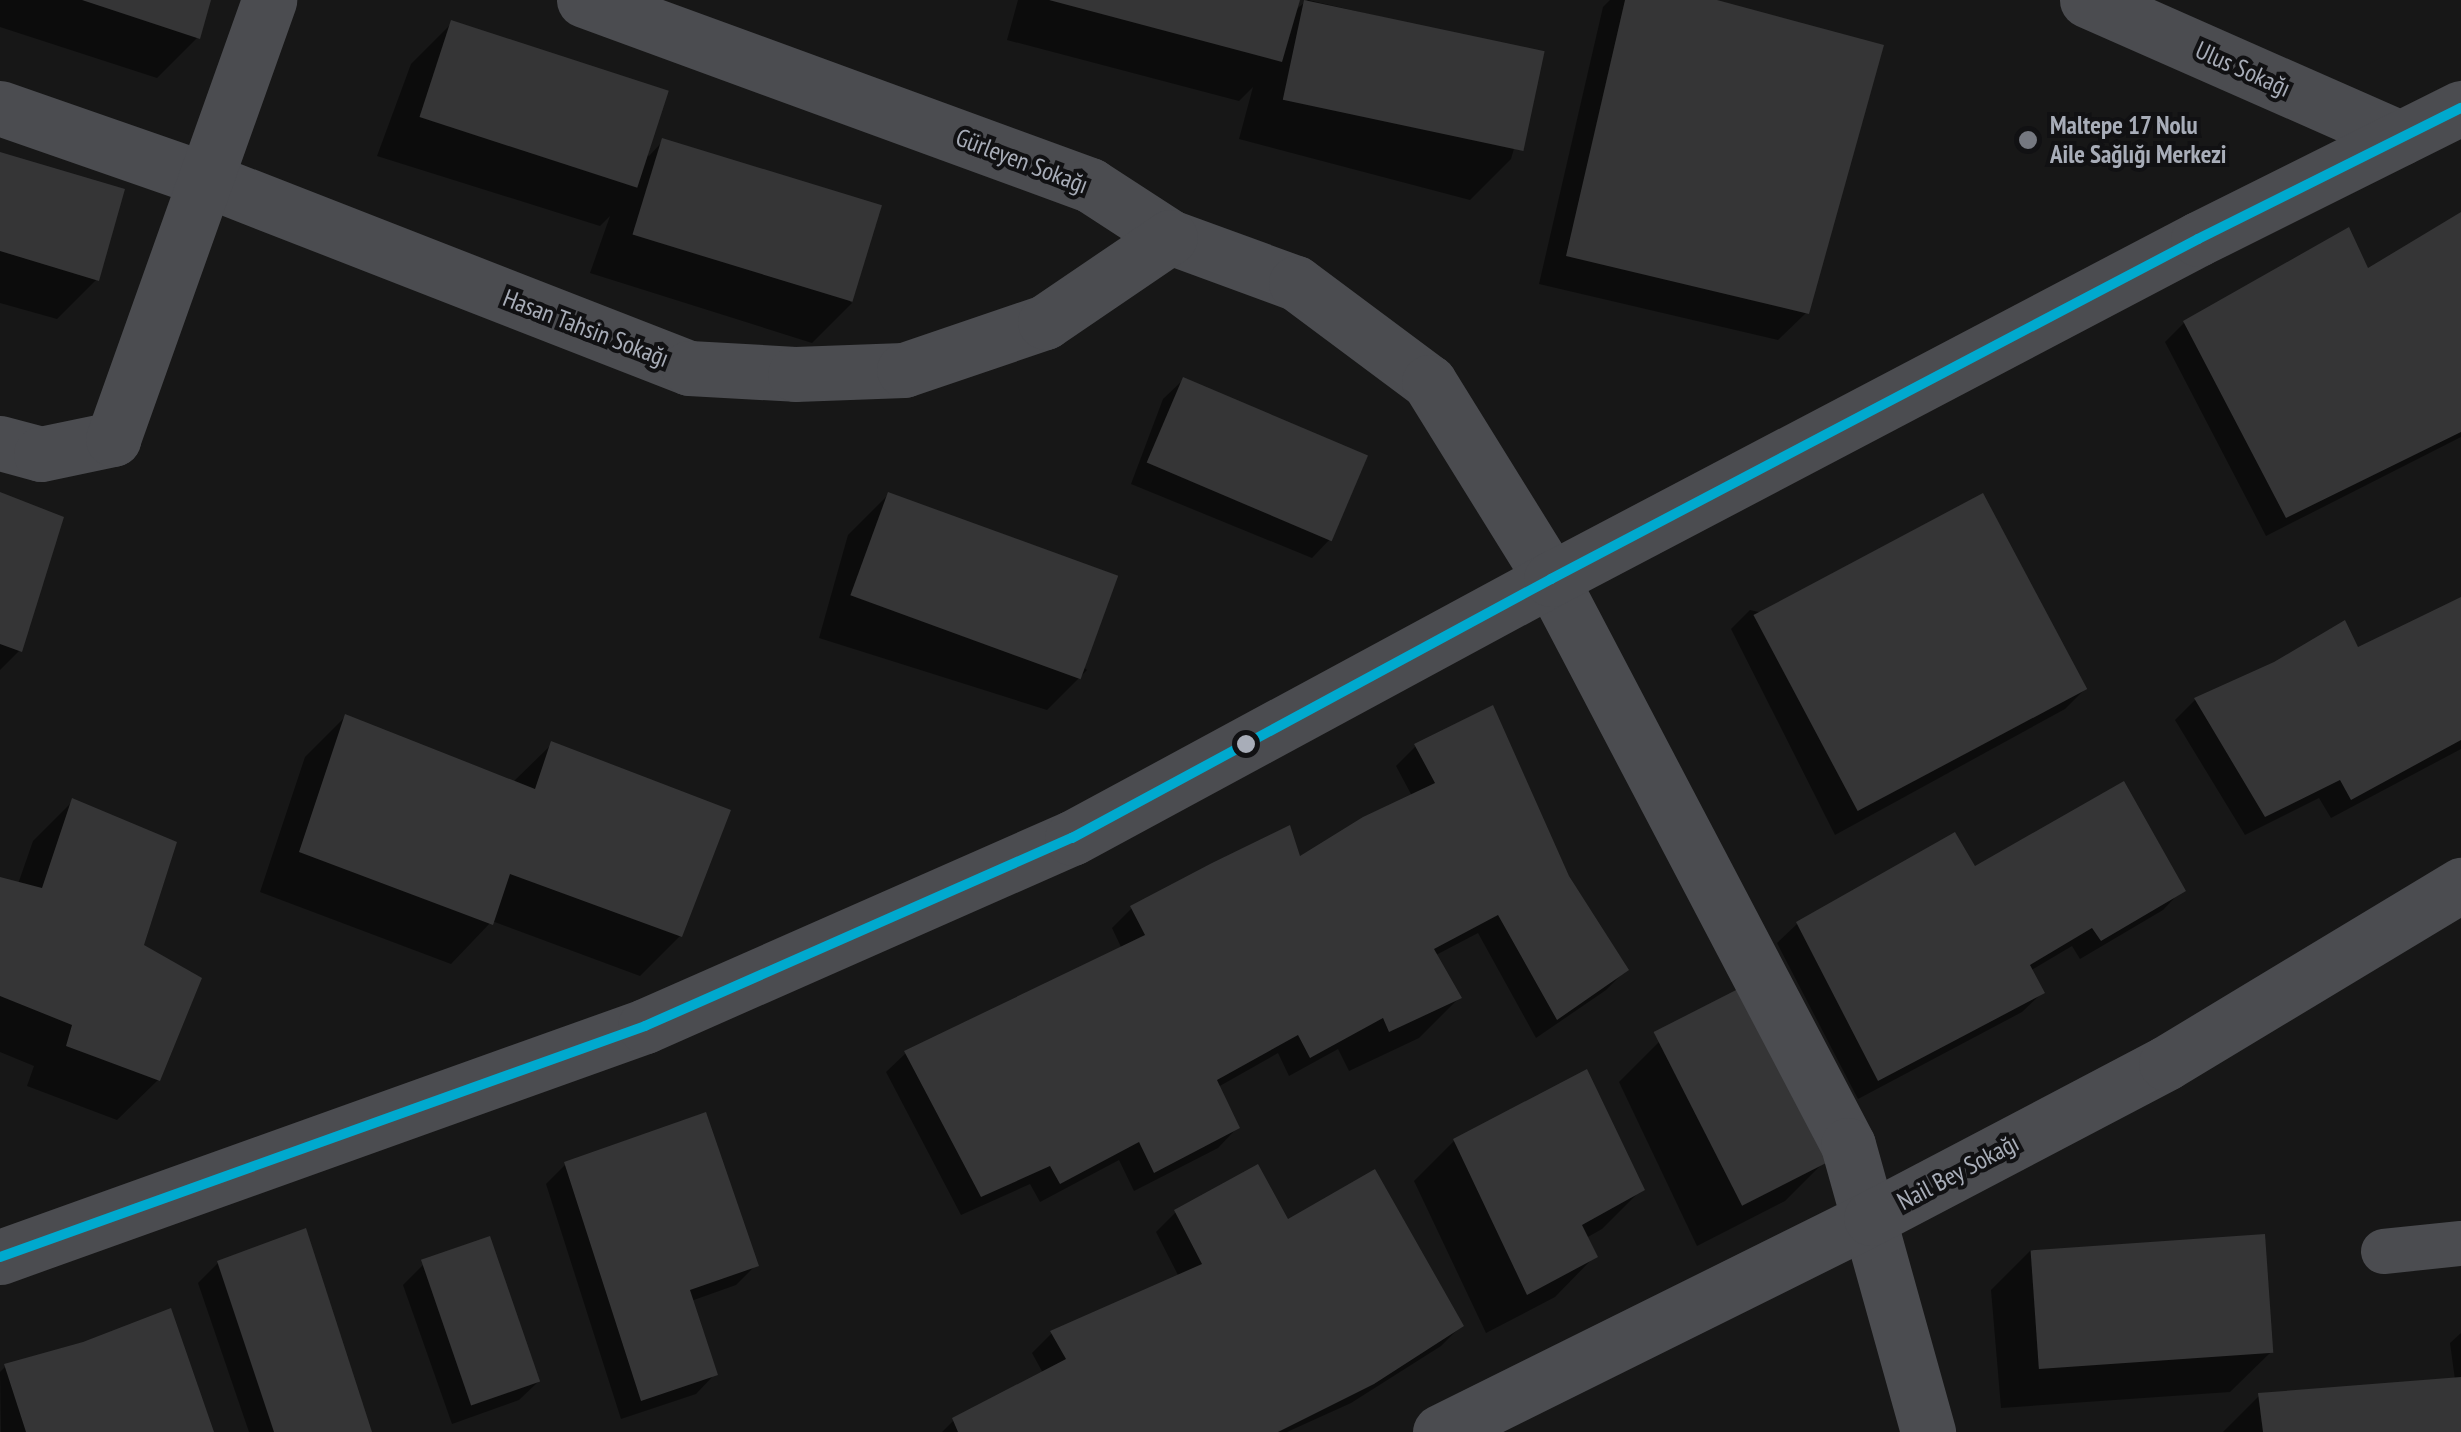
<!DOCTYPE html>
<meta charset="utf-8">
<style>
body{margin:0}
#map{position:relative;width:2461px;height:1432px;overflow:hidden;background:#171717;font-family:"PT Sans Narrow",sans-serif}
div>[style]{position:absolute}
.shadow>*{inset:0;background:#0007}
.building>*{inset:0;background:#353536;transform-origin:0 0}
.service>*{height:45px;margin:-22.5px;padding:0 22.5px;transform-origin:22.5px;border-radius:22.5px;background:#4b4c50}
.minor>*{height:55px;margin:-27.5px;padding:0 27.5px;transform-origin:27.5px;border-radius:27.5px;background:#4b4c50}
.tertiary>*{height:55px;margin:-27.5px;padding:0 27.5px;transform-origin:27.5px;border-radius:27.5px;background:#4b4c50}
.bus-1>*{height:10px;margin:-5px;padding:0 5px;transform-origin:5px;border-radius:5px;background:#00a9ce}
.dots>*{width:28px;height:28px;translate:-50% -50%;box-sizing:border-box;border:5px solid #111113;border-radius:50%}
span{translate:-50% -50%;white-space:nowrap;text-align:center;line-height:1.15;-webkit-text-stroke:8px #111113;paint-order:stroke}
.street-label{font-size:25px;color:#a8adb8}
.poi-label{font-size:25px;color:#a8adb8;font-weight:700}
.left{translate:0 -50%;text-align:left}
</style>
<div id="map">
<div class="shadow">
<i style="clip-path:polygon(0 0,208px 0,198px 37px,157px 78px,0 27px)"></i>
<i style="clip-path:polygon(1018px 0,1297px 0,1294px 11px,1308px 0,1541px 54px,1511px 159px,1470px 200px,1239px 139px,1253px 87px,1239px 101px,1007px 40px)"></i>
<i style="clip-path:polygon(1610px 0,1708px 0,1806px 313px,1778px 340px,1539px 284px,1603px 7px)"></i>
<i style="clip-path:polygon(452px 23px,649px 156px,663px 141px,852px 303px,812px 343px,590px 273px,610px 216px,600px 226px,377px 156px,411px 64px)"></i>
<i style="clip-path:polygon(0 154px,97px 279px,57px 319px,0 303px)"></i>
<i style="clip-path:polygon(2461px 216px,2461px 437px,2266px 536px,2165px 342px,2184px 323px,2367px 272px)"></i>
<i style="clip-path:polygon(1183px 380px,1331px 538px,1312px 558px,1131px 484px,1163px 399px)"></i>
<i style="clip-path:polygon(0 495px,61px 519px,19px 651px,0 670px)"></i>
<i style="clip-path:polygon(888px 495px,1087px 670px,1047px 710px,819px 638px,848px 535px)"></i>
<i style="clip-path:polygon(2461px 598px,2461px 749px,2331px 818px,2319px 798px,2245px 835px,2175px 720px,2195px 700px,2275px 664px,2357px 651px)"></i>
<i style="clip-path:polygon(1750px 610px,2085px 689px,2065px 709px,1835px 835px,1731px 629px)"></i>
<i style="clip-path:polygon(345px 717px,512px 783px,552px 744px,680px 936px,640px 976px,492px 921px,451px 964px,260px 892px,305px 757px)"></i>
<i style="clip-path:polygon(1416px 746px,1566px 877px,1626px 970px,1606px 990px,1536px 1038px,1478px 933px,1436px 955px,1459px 998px,1419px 1038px,1349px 1071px,1338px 1049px,1289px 1076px,1278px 1053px,1218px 1087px,1237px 1128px,1218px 1148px,1134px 1191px,1119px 1160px,1040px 1202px,1030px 1184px,961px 1215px,886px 1072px,906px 1053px,1122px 949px,1112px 928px,1132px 908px,1298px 860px,1412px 796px,1396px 766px)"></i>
<i style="clip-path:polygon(73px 801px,141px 946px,158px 1080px,117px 1120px,27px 1086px,34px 1066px,0 1052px,0 880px,18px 884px,33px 841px)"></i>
<i style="clip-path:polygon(1974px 869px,2182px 890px,2163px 910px,2080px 959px,2072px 946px,2030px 971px,2042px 993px,2022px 1012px,1858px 1099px,1777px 943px,1797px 924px)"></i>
<i style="clip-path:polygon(1659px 1042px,1826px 1160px,1785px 1201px,1697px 1246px,1619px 1082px)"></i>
<i style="clip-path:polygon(1454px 1141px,1642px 1189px,1602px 1229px,1586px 1238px,1595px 1256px,1555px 1297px,1486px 1333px,1414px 1181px)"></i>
<i style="clip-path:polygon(566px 1164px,756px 1265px,736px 1285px,691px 1301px,715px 1374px,696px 1394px,621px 1419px,546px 1184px)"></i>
<i style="clip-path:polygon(1176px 1212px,1287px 1222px,1461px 1326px,1441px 1346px,1351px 1403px,1287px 1432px,942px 1432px,954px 1420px,1043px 1373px,1032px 1353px,1052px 1333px,1179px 1277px,1156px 1232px)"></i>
<i style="clip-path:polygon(2031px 1250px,2271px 1352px,2230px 1392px,2001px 1408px,1991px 1290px)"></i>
<i style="clip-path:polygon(218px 1263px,369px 1432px,249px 1432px,198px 1283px)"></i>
<i style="clip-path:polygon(423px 1265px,539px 1381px,519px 1400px,452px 1424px,403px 1285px)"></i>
<i style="clip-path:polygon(2461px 1333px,2461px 1432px,2223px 1432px,2259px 1396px,2455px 1380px,2450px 1343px)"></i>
<i style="clip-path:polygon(5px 1367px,211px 1432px,1px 1432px,0 1372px)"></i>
</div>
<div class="building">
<i style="clip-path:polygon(82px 0,211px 0,200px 39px)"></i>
<i style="clip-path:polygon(1049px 0,1300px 0,1282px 62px)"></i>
<i style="left:1304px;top:0;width:246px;height:102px;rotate:12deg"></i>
<i style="clip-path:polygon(1625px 0,1717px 0,1884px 45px,1809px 314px,1566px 256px)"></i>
<i style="left:451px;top:20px;width:229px;height:102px;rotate:18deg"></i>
<i style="left:662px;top:138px;width:230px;height:101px;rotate:17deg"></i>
<i style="clip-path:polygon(0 152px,125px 189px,99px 281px,0 251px)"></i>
<i style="clip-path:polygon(2461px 212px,2461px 432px,2286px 518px,2183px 321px,2349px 227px,2368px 268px)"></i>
<i style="left:1183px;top:377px;width:201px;height:93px;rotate:23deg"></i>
<i style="clip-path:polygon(0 492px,64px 517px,22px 652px,0 644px)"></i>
<i style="left:888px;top:492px;width:245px;height:110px;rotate:20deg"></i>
<i style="left:1983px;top:493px;width:222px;height:260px;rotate:62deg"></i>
<i style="clip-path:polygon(2461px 597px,2461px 740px,2351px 800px,2340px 780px,2265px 817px,2194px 698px,2274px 662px,2345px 620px,2358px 647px)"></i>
<i style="clip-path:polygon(1493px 705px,1569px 876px,1629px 970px,1557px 1020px,1498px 915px,1434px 949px,1462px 998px,1389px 1032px,1383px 1018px,1310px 1058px,1298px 1035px,1217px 1080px,1240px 1128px,1154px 1173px,1139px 1142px,1060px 1184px,1050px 1166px,981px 1197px,904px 1051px,1145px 935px,1130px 906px,1212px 863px,1290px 825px,1300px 856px,1363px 817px,1435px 783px,1414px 744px)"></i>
<i style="clip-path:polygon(345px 714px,535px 789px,551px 741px,731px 810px,682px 937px,510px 874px,493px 925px,299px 852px)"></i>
<i style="clip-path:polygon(2124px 781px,2186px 891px,2101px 941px,2092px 928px,2030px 965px,2045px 993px,1878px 1081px,1796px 922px,1955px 832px,1975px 866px)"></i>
<i style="clip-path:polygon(72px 798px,177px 842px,144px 945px,202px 978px,160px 1081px,66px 1046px,72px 1025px,0 996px,0 877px,42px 888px)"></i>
<i style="left:1740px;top:988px;width:195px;height:97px;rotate:63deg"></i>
<i style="clip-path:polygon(1587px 1069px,1645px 1190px,1582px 1225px,1598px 1257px,1527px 1295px,1453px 1139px)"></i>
<i style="clip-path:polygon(706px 1112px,759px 1266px,690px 1290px,718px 1375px,641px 1401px,564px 1162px)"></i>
<i style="clip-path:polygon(1258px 1164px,1288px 1219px,1375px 1169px,1464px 1326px,1374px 1384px,1278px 1432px,958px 1432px,952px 1418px,1066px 1359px,1050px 1331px,1202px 1264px,1174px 1210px)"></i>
<i style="clip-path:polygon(306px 1228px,372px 1432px,274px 1432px,217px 1261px)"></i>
<i style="left:2265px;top:1234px;width:119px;height:235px;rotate:86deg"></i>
<i style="left:490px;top:1236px;width:154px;height:73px;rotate:71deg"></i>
<i style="clip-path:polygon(171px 1308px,214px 1432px,26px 1432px,4px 1364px,83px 1342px)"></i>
<i style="clip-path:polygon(2461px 1377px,2461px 1432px,2263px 1432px,2258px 1393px)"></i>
</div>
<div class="service">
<i style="left:2383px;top:1251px;width:78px;rotate:-5.9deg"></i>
</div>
<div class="minor">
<i style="left:584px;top:0;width:539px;rotate:20.08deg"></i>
<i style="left:1090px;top:185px;width:95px;rotate:33deg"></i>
<i style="left:1170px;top:237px;width:134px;rotate:20.1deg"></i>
<i style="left:1296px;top:283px;width:166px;rotate:36.7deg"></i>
<i style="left:1429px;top:382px;width:232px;rotate:58.2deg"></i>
<i style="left:1551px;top:579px;width:639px;rotate:62.31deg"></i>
<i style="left:1848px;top:1145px;width:298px;rotate:74.4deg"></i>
<i style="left:2087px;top:0;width:342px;rotate:23.8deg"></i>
<i style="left:0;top:108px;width:219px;rotate:19.2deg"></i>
<i style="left:207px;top:180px;width:517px;rotate:21.31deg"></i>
<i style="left:689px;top:368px;width:106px;rotate:3.2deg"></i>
<i style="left:795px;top:374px;width:109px;rotate:-2.1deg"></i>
<i style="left:904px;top:370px;width:149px;rotate:-18.8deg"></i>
<i style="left:1045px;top:322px;width:151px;rotate:-34.2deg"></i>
<i style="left:0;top:443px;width:42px;rotate:15deg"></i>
<i style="left:41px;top:454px;width:74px;rotate:-11.8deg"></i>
<i style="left:113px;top:439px;width:466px;rotate:-70.4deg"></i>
<i style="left:1440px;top:1432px;width:481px;rotate:-26.4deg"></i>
<i style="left:1871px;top:1218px;width:333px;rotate:-27.7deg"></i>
<i style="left:2166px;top:1063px;width:345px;rotate:-31.1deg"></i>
</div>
<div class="tertiary">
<i style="left:0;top:1257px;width:685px;rotate:-19.7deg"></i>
<i style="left:645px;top:1026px;width:467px;rotate:-23.8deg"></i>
<i style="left:1072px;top:838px;width:545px;rotate:-28.4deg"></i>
<i style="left:1551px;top:579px;width:731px;rotate:-27.72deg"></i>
<i style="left:2198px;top:239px;width:294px;rotate:-26.5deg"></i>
</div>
<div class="bus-1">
<i style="left:0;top:1257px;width:685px;rotate:-19.7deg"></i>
<i style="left:645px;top:1026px;width:467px;rotate:-23.8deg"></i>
<i style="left:1072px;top:838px;width:545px;rotate:-28.4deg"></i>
<i style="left:1551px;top:579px;width:731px;rotate:-27.72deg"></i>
<i style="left:2198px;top:239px;width:294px;rotate:-26.5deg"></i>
</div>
<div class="dots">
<i style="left:2028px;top:140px;background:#757880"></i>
<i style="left:1246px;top:744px;background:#a8adb8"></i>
</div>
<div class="street-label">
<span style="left:2243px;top:69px;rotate:24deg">Ulus Sokağı</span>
<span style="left:1022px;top:161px;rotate:21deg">Gürleyen Sokağı</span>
<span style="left:586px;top:328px;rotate:21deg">Hasan Tahsin Sokağı</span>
<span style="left:1958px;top:1172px;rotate:-28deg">Nail Bey Sokağı</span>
</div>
<div class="poi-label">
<span class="left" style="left:2050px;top:140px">Maltepe 17 Nolu<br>Aile Sağlığı Merkezi</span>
</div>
</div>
